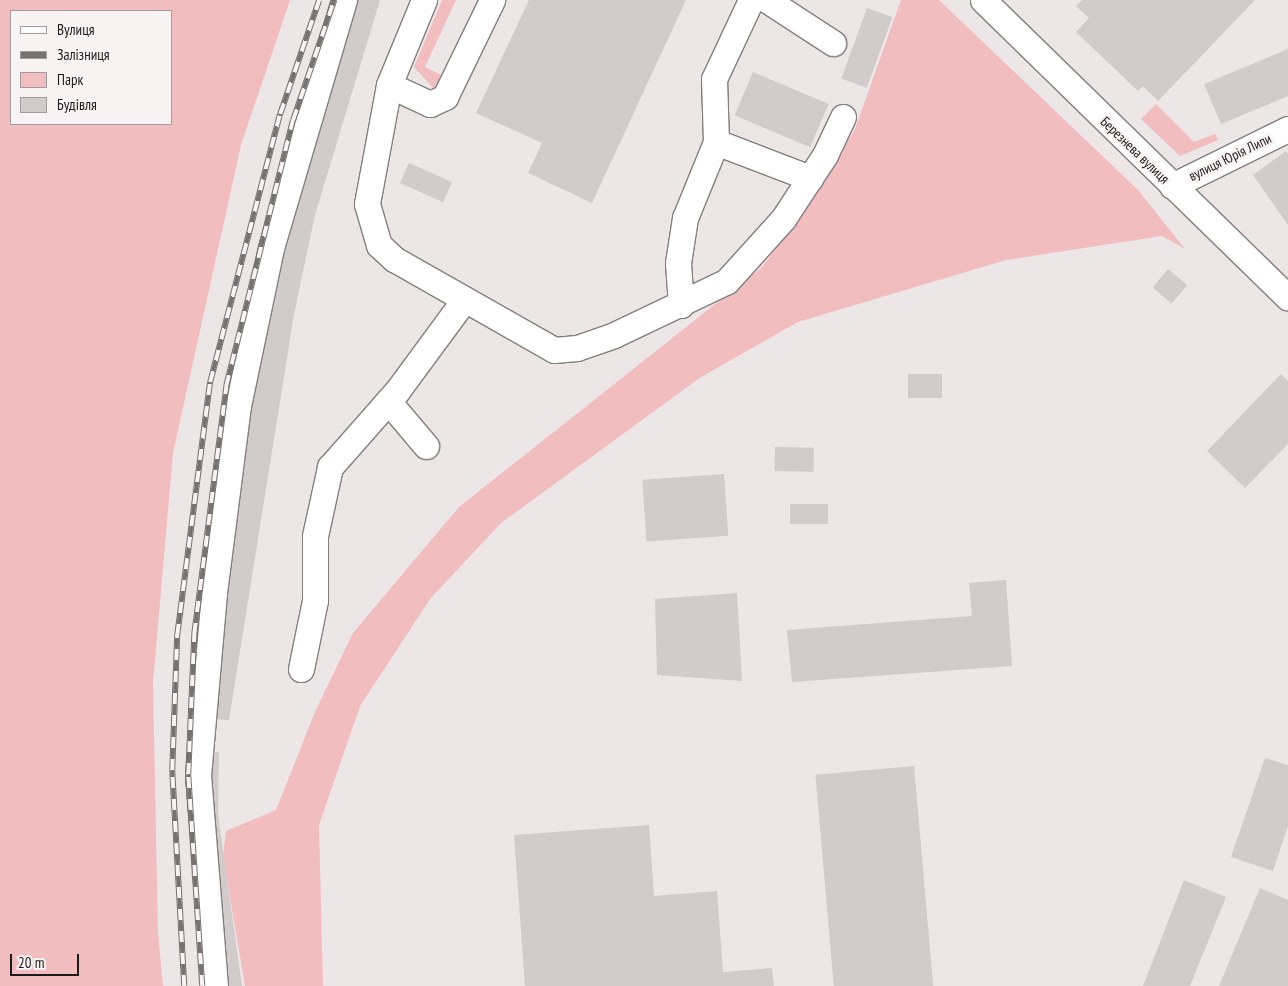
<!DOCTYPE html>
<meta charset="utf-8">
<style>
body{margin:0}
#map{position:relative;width:1288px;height:986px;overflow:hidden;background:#ece6e6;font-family:"PT Sans Narrow",sans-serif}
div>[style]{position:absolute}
.green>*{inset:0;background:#f2bdbf}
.building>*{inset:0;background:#d1cbcb;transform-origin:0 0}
.roads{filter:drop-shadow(1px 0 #847e7e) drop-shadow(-1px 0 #847e7e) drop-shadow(0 1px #847e7e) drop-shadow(0 -1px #847e7e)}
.minor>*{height:25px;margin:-12.5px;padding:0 12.5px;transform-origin:12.5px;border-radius:12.5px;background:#fff}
.rail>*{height:5.5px;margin-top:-2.75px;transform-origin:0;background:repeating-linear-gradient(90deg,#faf3f4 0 11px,#767272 0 22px);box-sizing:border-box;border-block:1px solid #767272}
span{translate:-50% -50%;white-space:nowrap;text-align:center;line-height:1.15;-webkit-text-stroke:5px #faf3f4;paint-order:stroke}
.street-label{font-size:14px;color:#1c1a1a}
.legend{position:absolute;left:10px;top:10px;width:162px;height:115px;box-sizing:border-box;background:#faf3f4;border:1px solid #a19c9d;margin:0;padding:6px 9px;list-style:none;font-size:15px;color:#1c1a1a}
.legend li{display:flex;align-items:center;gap:10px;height:25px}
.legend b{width:25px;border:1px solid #a19c9d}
.scale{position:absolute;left:10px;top:954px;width:69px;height:22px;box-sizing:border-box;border:2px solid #1c1a1a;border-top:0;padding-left:6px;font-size:15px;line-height:18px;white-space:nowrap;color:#1c1a1a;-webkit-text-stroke:4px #faf3f4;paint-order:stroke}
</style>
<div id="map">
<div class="green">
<i style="clip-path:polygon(evenodd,0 0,290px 0,241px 145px,173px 453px,153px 683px,158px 933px,163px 986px,0 986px,0 0,11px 11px,171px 11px,171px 124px,11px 124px,11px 11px)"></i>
<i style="clip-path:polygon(442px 0,456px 0,425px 67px,441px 75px,435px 90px,414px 67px)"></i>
<i style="clip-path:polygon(901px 0,939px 0,1138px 190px,1185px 249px,1162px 236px,1006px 260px,798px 322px,701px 377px,501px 523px,430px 599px,360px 706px,319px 825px,323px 986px,245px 986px,223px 856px,226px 831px,276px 810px,315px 712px,353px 633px,459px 507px,762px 267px,810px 204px,855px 129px)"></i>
<i style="clip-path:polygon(1156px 104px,1194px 142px,1215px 134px,1218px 140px,1180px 156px,1141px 119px)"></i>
</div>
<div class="building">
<i style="clip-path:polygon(353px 0,380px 0,315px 215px,294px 314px,229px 720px,211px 719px,231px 527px,268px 310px,291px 211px)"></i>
<i style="clip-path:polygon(529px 0,686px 0,592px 203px,528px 173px,542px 143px,476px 113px)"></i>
<i style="clip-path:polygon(1082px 0,1255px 0,1158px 101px,1143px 86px,1138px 91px,1076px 32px,1089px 18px,1076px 6px)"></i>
<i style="left:867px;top:8px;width:27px;height:75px;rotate:20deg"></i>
<i style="clip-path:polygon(1288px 49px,1288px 96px,1221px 124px,1204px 84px)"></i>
<i style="left:753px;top:72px;width:82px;height:47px;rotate:23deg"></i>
<i style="clip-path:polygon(1286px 151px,1288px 154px,1288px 225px,1253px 175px)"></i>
<i style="left:409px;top:163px;width:47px;height:22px;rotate:24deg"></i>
<i style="left:1168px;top:269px;width:25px;height:24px;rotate:40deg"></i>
<i style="left:908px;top:374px;width:34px;height:24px"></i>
<i style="clip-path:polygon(1281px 374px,1288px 381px,1288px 444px,1245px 488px,1207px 451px)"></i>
<i style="left:775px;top:447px;width:39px;height:24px;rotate:1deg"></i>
<i style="left:724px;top:474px;width:62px;height:82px;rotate:86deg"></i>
<i style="left:790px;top:504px;width:38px;height:20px"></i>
<i style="clip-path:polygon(1006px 580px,1012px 666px,792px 682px,787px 630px,972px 616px,969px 583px)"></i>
<i style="clip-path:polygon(737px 593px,742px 681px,657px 675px,655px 599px)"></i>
<i style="clip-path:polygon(219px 752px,218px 814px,242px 986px,222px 986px,208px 753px)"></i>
<i style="clip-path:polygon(1265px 758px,1288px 765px,1288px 826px,1273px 871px,1231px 857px)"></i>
<i style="left:914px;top:766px;width:221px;height:99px;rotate:85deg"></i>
<i style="clip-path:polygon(649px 825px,654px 896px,717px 891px,723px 972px,772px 968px,774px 986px,525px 986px,514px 835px)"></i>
<i style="clip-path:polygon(1184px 880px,1226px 897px,1190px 986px,1143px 986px)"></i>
<i style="clip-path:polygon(1260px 888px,1288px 900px,1288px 986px,1219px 986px)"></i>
</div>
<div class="roads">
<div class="minor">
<i style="left:424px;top:0;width:92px;rotate:112.4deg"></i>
<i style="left:389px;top:85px;width:45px;rotate:24.9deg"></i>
<i style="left:430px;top:104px;width:17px;rotate:-25deg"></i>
<i style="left:445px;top:97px;width:108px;rotate:-64.1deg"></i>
<i style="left:767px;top:0;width:79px;rotate:33.1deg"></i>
<i style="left:983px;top:0;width:426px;rotate:44.3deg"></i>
<i style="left:389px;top:85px;width:121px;rotate:100.5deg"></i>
<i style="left:367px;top:204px;width:43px;rotate:73.7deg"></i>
<i style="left:379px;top:245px;width:21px;rotate:43deg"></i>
<i style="left:394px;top:259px;width:184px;rotate:29.6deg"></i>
<i style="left:554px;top:350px;width:23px;rotate:-5deg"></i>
<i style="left:577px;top:348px;width:39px;rotate:-19deg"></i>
<i style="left:614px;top:335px;width:125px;rotate:-25.5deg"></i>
<i style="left:727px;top:281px;width:84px;rotate:-47.9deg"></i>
<i style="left:783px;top:219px;width:77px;rotate:-56.7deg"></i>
<i style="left:825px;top:155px;width:42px;rotate:-64.7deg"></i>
<i style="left:716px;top:142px;width:101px;rotate:21deg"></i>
<i style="left:1172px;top:186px;width:129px;rotate:-26.2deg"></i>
<i style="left:681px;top:305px;width:42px;rotate:-94.1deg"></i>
<i style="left:678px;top:263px;width:46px;rotate:-81.2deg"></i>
<i style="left:685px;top:218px;width:82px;rotate:-67.8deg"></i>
<i style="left:716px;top:142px;width:63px;rotate:-91.8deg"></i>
<i style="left:714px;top:79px;width:87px;rotate:-64.9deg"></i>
<i style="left:388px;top:401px;width:59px;rotate:49.8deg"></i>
<i style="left:301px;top:669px;width:70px;rotate:-78.5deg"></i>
<i style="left:315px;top:600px;width:64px;rotate:-90deg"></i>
<i style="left:315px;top:536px;width:71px;rotate:-77.7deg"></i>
<i style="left:330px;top:467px;width:101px;rotate:-48.6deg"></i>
<i style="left:397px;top:391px;width:113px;rotate:-53.6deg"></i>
<i style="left:215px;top:986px;width:211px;rotate:-94.6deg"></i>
<i style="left:198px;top:776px;width:184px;rotate:-85deg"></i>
<i style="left:214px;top:593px;width:189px;rotate:-82.7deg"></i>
<i style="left:238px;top:406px;width:161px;rotate:-78.2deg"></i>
<i style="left:271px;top:248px;width:259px;rotate:-73.6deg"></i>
</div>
</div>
<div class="rail">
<i style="left:184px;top:986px;width:216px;rotate:-93.2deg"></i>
<i style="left:172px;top:770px;width:135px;rotate:-87.9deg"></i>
<i style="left:177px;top:635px;width:255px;rotate:-82.6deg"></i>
<i style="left:210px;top:382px;width:277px;rotate:-75.4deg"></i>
<i style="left:280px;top:114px;width:120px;rotate:-71.1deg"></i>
<i style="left:202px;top:986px;width:212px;rotate:-93.8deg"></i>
<i style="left:188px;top:774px;width:140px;rotate:-87.5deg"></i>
<i style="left:194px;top:634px;width:250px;rotate:-82.6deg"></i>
<i style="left:226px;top:386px;width:274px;rotate:-75.9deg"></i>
<i style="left:293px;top:120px;width:127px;rotate:-71.1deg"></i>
</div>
<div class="street-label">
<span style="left:1135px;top:150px;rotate:44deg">Березнева вулиця</span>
<span style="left:1230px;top:157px;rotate:-26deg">вулиця Юрія Липи</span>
</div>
<ul class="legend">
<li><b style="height:6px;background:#fff"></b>Вулиця</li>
<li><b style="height:6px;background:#767272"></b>Залізниця</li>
<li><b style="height:14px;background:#f2bdbf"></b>Парк</li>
<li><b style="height:14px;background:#d1cbcb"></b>Будівля</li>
</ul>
<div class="scale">20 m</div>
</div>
